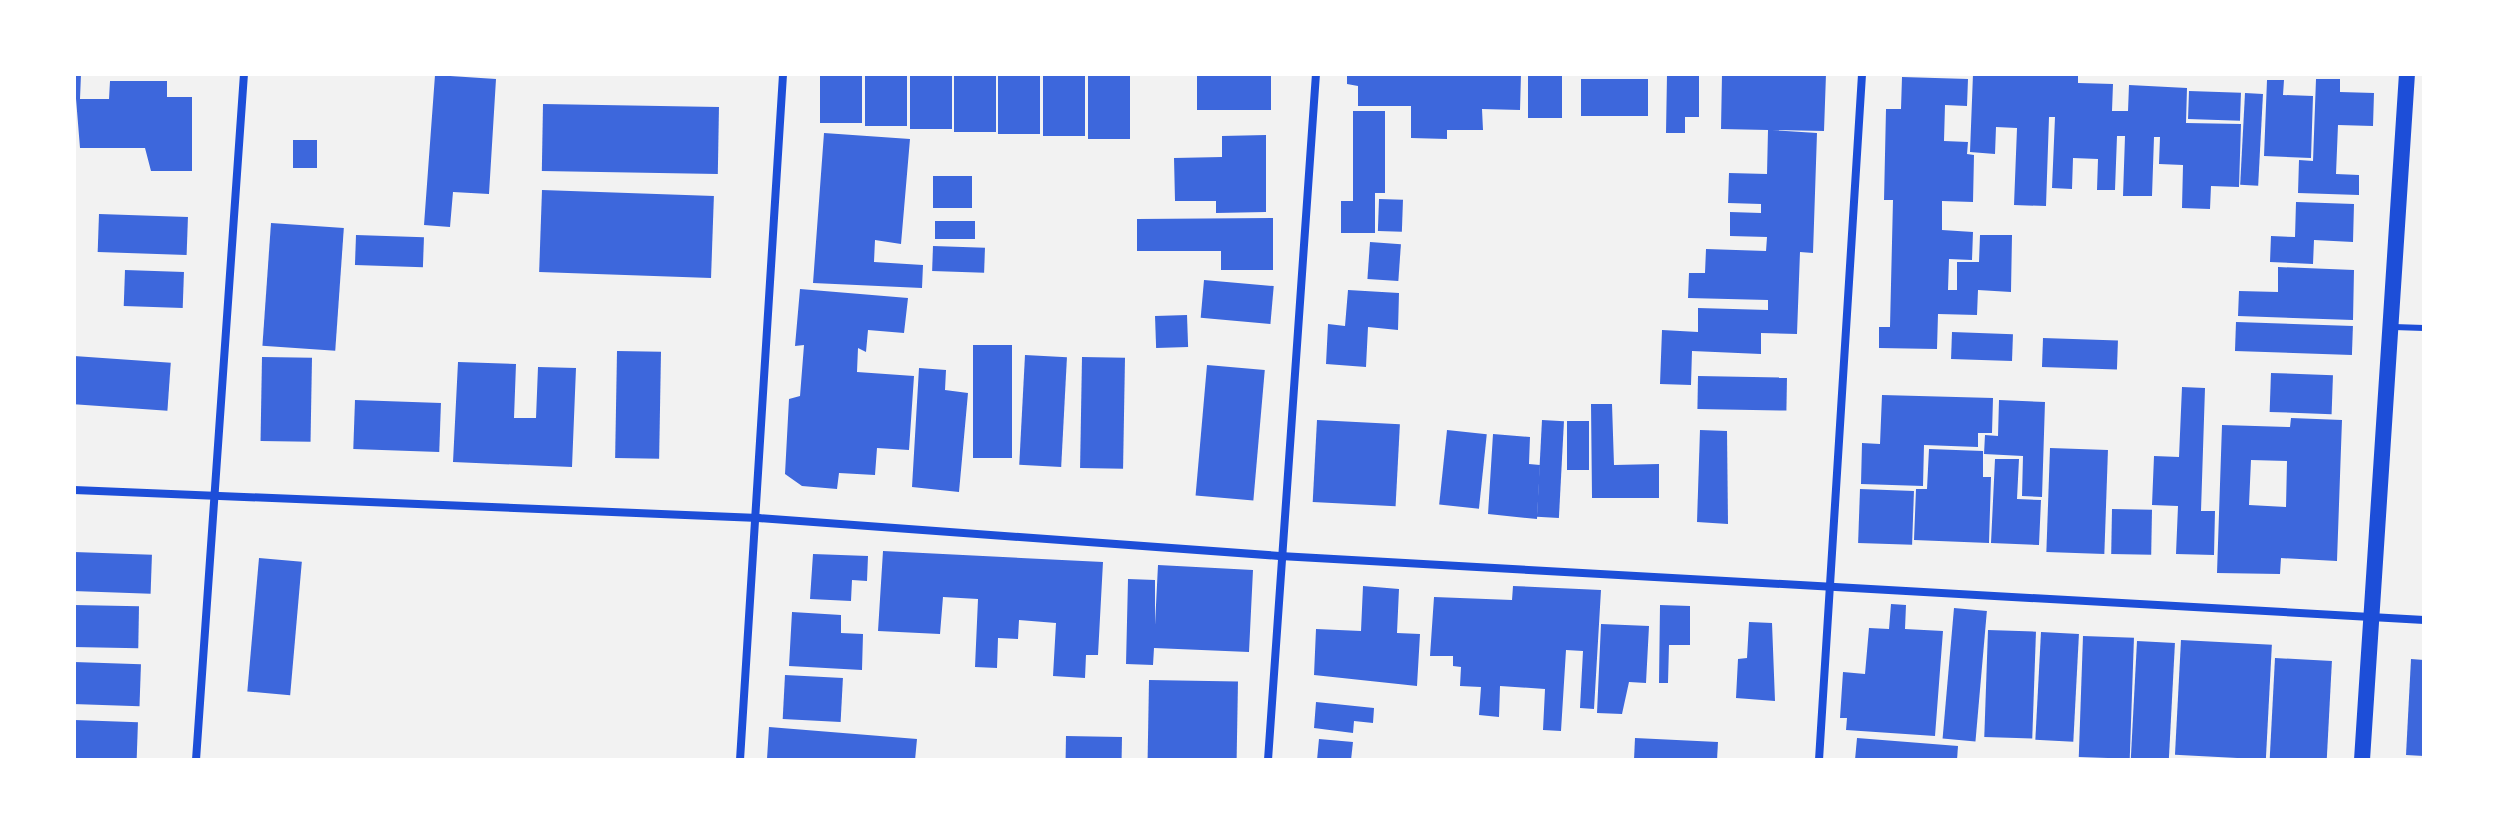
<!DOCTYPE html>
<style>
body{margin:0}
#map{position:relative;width:2498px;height:834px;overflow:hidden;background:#f2f2f2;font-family:Poppins,sans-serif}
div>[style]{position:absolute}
.building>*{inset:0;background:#3d67dc;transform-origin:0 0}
.service>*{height:6px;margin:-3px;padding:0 3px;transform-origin:3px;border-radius:3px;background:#1d4ed8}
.minor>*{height:8px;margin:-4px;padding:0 4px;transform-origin:4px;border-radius:4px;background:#1d4ed8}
.secondary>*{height:16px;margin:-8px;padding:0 8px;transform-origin:8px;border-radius:8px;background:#1d4ed8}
span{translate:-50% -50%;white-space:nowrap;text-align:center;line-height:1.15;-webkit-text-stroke:6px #fff;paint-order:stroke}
.frame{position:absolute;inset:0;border:76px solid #fff;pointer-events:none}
</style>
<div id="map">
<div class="building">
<i style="clip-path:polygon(74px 74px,81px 74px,80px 99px,109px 99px,110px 81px,167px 81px,167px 97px,192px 97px,192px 171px,151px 171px,145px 148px,80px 148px)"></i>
<i style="left:820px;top:74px;width:42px;height:49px"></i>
<i style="left:865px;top:74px;width:42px;height:52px"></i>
<i style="left:910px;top:74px;width:42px;height:55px"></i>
<i style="left:954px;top:74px;width:42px;height:58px"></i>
<i style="left:998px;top:74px;width:42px;height:60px"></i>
<i style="left:1043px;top:74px;width:42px;height:62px"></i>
<i style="left:1088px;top:74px;width:42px;height:65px"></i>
<i style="left:1197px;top:74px;width:74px;height:36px"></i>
<i style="clip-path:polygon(1347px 74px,1521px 74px,1520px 110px,1482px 109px,1483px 130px,1447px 130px,1447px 139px,1411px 138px,1411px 106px,1358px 106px,1358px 86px,1347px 84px)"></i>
<i style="left:1528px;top:74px;width:34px;height:44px"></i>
<i style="clip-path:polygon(1667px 74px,1699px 74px,1699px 117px,1685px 117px,1685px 133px,1666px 133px)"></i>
<i style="clip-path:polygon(1722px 74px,1826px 74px,1824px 131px,1772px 130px,1817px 133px,1813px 253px,1800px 252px,1797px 334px,1761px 333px,1761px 354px,1692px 351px,1691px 385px,1660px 384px,1662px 330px,1698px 332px,1698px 308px,1768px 310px,1768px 300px,1688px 298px,1689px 273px,1705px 273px,1706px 249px,1766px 251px,1767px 237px,1730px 236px,1730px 212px,1761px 213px,1761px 204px,1728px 203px,1729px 173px,1767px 174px,1768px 130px,1721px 129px)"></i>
<i style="clip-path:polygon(1973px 74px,2078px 74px,2078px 83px,2113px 84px,2112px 111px,2128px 111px,2129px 85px,2187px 88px,2186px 123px,2241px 124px,2239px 187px,2211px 186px,2210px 209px,2182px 208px,2183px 165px,2159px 164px,2160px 137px,2154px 137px,2152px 196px,2123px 196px,2125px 136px,2117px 136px,2115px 190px,2097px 190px,2098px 159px,2073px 158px,2072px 189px,2052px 188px,2055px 117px,2049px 117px,2046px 206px,2014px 205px,2017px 128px,1996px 127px,1995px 154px,1970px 152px)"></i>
<i style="clip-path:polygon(435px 75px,496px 79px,489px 194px,453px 192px,450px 227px,424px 225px)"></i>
<i style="clip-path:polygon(1902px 77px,1968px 79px,1967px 106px,1945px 105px,1944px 141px,1968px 142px,1967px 154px,1974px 155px,1973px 202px,1942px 201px,1942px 230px,1973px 232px,1972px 260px,1949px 259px,1948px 290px,1957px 290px,1957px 262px,1979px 262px,1980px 235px,2012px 235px,2011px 292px,1978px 290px,1977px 315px,1938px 314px,1937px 349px,1879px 348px,1879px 327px,1890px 327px,1893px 200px,1884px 200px,1886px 109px,1901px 109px)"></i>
<i style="left:1581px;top:79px;width:67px;height:37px"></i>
<i style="clip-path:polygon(2316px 79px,2340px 79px,2340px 92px,2374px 93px,2373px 126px,2338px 125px,2336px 174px,2359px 175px,2359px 195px,2298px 193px,2299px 160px,2313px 161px)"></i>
<i style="clip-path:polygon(2267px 80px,2284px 80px,2283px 95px,2313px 96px,2311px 158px,2264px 156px)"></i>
<i style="left:2189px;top:91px;width:52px;height:28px;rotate:2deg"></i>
<i style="left:2245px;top:93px;width:18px;height:92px;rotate:3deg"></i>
<i style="left:543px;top:104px;width:176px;height:67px;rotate:1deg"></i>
<i style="clip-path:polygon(1353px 111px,1385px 111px,1385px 193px,1375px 193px,1375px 233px,1341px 233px,1341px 201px,1353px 201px)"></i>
<i style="clip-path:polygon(824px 133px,910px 139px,901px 244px,875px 240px,874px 262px,923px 265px,922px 288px,813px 283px)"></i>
<i style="clip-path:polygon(1266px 135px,1266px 212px,1216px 213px,1216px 201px,1175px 201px,1174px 158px,1222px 157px,1222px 136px)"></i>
<i style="left:293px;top:140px;width:24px;height:28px"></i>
<i style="left:933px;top:176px;width:39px;height:32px"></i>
<i style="left:542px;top:190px;width:172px;height:82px;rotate:2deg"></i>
<i style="left:1379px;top:199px;width:24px;height:32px;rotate:2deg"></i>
<i style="clip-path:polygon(2296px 202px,2354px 204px,2353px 242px,2314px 240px,2313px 264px,2270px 262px,2271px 236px,2295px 237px)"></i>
<i style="left:99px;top:214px;width:89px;height:38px;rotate:2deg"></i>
<i style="clip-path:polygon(1273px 218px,1273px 270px,1221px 270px,1221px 251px,1137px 251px,1137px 219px)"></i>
<i style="left:935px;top:221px;width:40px;height:18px"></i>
<i style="left:271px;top:223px;width:73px;height:123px;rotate:4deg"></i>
<i style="left:356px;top:235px;width:68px;height:30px;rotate:2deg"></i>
<i style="left:1370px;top:242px;width:31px;height:37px;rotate:4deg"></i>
<i style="left:933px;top:246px;width:52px;height:25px;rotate:2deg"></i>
<i style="clip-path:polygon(2278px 267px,2354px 270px,2353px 320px,2238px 316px,2239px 291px,2278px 292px)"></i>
<i style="left:125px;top:270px;width:59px;height:36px;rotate:2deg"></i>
<i style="left:1204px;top:280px;width:70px;height:38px;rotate:5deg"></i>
<i style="clip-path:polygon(800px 289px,908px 298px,904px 333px,868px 330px,866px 352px,858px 348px,857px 372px,914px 376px,909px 450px,877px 448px,875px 475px,839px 473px,837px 489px,802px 486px,785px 474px,789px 399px,800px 396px,804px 345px,795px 346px)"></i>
<i style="clip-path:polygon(1348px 290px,1399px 293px,1398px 330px,1368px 327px,1366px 367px,1326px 364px,1328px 324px,1345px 326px)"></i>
<i style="left:1187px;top:315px;width:32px;height:32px;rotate:88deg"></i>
<i style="left:2236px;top:322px;width:117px;height:29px;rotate:2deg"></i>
<i style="left:1952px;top:332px;width:61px;height:27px;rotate:2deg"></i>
<i style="left:2043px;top:338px;width:75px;height:29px;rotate:2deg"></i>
<i style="left:973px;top:345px;width:39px;height:113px"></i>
<i style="left:617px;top:351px;width:44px;height:107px;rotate:1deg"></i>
<i style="left:1025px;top:355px;width:42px;height:110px;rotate:3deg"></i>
<i style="left:74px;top:356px;width:97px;height:48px;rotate:4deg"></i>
<i style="left:262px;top:357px;width:50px;height:84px;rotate:1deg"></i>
<i style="left:1082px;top:357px;width:43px;height:111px;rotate:1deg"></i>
<i style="clip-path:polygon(458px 362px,516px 364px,514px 418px,536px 418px,538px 367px,576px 368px,572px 467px,453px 462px)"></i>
<i style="left:1207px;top:365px;width:58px;height:131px;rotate:5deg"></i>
<i style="clip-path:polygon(919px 368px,946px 370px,945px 390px,968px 393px,959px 492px,912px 487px)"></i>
<i style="left:2271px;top:373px;width:62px;height:39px;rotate:2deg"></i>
<i style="left:1698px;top:376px;width:89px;height:33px;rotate:1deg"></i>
<i style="clip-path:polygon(2182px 387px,2205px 388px,2201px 511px,2215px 511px,2214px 555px,2176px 554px,2178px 506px,2152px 505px,2154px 456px,2179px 457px)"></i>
<i style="clip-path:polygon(1882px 395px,1993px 398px,1992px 433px,1978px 433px,1978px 447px,1924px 445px,1923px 486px,1861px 484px,1862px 443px,1880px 444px)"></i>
<i style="left:355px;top:400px;width:86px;height:49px;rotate:2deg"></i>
<i style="clip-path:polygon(1999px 400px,2045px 402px,2042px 497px,2022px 496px,2023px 456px,1984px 454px,1985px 435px,1998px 436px)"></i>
<i style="clip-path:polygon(1591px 404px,1612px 404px,1614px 465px,1659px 464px,1659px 498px,1592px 498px)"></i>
<i style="clip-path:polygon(evenodd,2291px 418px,2342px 420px,2337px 561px,2281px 558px,2280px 574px,2217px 573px,2222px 425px,2290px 427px,2291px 418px,2251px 460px,2287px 461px,2286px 507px,2249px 505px,2251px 460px)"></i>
<i style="left:1317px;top:420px;width:83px;height:82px;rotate:3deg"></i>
<i style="left:1542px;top:420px;width:22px;height:97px;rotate:3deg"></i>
<i style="left:1567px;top:421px;width:22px;height:49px"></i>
<i style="left:1447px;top:430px;width:40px;height:75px;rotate:6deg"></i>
<i style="clip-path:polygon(1700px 430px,1727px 431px,1728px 524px,1697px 522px)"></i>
<i style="clip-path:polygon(1493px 434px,1530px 437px,1529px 464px,1540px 465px,1537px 519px,1488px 514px)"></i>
<i style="left:2050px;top:448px;width:58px;height:104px;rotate:2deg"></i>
<i style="clip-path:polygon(1929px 449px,1983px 451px,1983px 477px,1991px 477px,1989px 543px,1914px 540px,1916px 489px,1927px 489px)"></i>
<i style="clip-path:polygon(1995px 459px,2019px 459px,2017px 499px,2041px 500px,2039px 545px,1991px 543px)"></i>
<i style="left:1860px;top:489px;width:54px;height:54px;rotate:2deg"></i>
<i style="left:2112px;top:509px;width:40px;height:45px;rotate:1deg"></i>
<i style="clip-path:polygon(883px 551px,1103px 562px,1098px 655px,1086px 655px,1085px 678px,1053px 676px,1056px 623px,1019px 620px,1018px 639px,998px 638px,997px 668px,975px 667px,978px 599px,943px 597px,940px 634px,878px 631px)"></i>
<i style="left:74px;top:552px;width:78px;height:39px;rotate:2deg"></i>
<i style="clip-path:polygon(813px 554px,868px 556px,867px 581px,852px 580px,851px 601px,810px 599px)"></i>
<i style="left:259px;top:558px;width:43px;height:134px;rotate:5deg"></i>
<i style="clip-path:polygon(1158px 565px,1253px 570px,1249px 652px,1154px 648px,1153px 665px,1126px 664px,1128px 579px,1155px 580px,1155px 625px)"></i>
<i style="clip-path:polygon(1363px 586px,1399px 589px,1397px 633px,1420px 634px,1417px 686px,1314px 675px,1316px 629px,1361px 631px)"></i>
<i style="clip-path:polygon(1513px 586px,1601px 590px,1594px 709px,1580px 708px,1583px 651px,1566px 650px,1561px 731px,1543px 730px,1545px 689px,1500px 686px,1499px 717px,1479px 715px,1481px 687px,1460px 686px,1461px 667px,1453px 666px,1453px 656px,1430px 656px,1434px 597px,1512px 600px)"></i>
<i style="clip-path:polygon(1891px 604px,1906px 605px,1905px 629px,1943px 631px,1935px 736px,1846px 730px,1847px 718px,1840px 718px,1843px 672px,1865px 674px,1869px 628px,1889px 629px)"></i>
<i style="left:74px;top:605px;width:65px;height:42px;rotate:1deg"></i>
<i style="clip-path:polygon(1660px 605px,1690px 606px,1690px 645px,1669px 645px,1668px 683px,1659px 683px)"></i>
<i style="left:1954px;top:608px;width:33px;height:131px;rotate:5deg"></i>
<i style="clip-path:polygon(792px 612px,841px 615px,841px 633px,863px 634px,862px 670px,789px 666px)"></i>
<i style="clip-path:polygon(1749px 622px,1772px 623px,1775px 701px,1736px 698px,1738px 659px,1747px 658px)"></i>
<i style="clip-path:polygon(1601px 624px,1649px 626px,1646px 683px,1629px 682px,1622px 714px,1597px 713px)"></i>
<i style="left:1988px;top:630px;width:48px;height:107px;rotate:2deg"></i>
<i style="left:2041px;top:632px;width:38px;height:108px;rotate:3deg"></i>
<i style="left:2083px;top:636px;width:51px;height:121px;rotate:2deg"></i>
<i style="left:2181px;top:640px;width:91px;height:115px;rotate:3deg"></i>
<i style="left:2137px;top:641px;width:38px;height:119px;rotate:3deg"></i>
<i style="left:2275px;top:658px;width:57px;height:102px;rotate:3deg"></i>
<i style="clip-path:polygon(2411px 659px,2424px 660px,2424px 756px,2406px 755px)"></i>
<i style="left:74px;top:662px;width:67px;height:42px;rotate:2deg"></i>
<i style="left:785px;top:675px;width:58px;height:44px;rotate:3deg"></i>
<i style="left:1149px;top:680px;width:89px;height:80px;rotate:1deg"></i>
<i style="clip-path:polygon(1316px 702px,1374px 708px,1373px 723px,1354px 721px,1353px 733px,1314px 728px)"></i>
<i style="left:74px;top:720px;width:64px;height:40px;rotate:2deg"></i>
<i style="clip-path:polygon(769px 727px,917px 739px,915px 760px,767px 759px)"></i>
<i style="left:1066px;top:736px;width:56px;height:24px;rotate:1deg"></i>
<i style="clip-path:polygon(1635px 738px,1718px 742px,1717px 760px,1634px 760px)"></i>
<i style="clip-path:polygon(1857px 738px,1958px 746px,1957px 760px,1855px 760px)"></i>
<i style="clip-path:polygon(1319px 739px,1353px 742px,1351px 760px,1317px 760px)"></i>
</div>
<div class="service">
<i style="left:2394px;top:327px;width:30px;rotate:2deg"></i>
</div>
<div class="minor">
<i style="left:74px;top:490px;width:685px;rotate:2.34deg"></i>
<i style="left:758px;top:518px;width:523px;rotate:4.16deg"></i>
<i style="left:1280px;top:556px;width:1146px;rotate:3.2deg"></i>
<i style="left:196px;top:760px;width:688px;rotate:-86deg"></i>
<i style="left:740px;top:760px;width:687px;rotate:-86.41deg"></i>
<i style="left:1268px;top:760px;width:688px;rotate:-86deg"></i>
<i style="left:1819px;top:760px;width:687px;rotate:-86.41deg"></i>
</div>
<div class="secondary">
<i style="left:2362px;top:760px;width:687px;rotate:-86.25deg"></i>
</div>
<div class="frame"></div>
</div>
